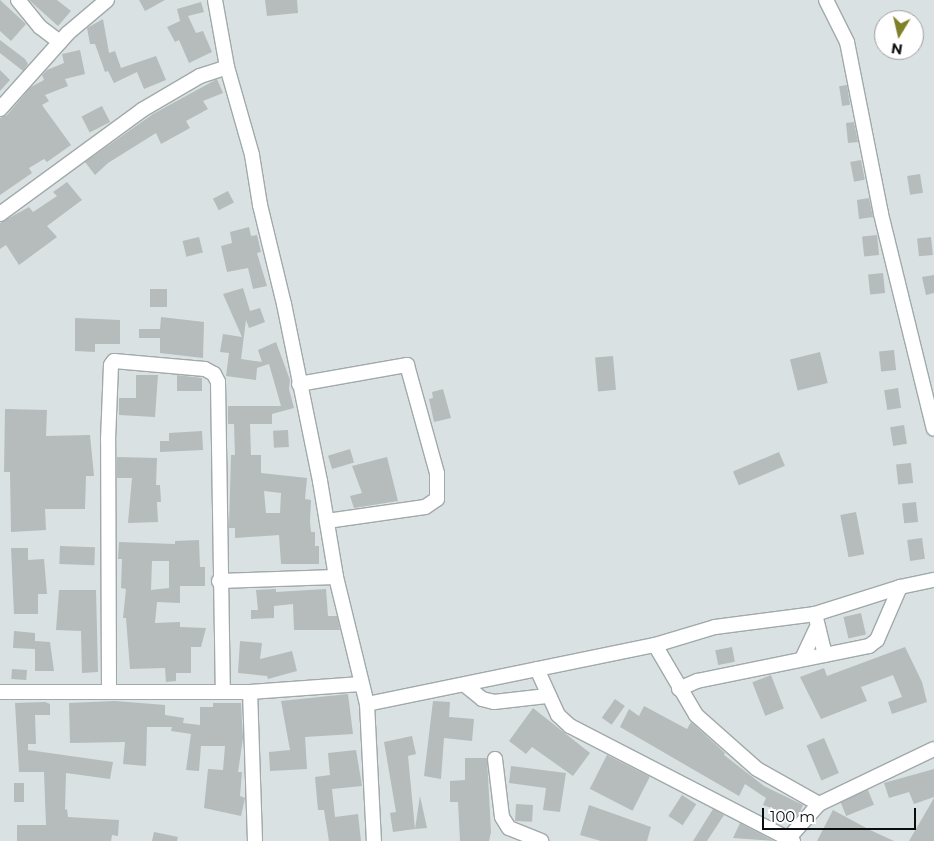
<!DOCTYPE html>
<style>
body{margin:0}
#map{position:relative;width:934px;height:841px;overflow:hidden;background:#d9e1e2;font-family:Montserrat,sans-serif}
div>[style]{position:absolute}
.building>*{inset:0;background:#b5bcbb;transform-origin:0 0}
.roads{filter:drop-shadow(1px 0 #a1a9aa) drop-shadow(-1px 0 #a1a9aa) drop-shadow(0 1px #a1a9aa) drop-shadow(0 -1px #a1a9aa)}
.minor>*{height:14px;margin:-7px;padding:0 7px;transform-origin:7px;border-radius:7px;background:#fff}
span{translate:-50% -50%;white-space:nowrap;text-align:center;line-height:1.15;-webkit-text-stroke:5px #fff;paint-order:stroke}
.north{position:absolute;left:874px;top:10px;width:50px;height:50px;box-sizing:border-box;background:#fff;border:1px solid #9d9e9e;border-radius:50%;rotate:189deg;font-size:14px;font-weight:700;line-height:20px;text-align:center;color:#0a0d0d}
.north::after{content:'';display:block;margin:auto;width:18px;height:22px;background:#808028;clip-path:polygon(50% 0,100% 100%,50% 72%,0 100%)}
.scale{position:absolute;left:762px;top:808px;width:154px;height:22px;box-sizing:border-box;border:2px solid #0a0d0d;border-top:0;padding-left:6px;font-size:15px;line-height:18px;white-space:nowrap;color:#0a0d0d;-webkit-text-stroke:4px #fff;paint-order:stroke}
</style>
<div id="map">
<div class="building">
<i style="clip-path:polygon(0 0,26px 24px,11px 41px,0 31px)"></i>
<i style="clip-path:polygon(29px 0,57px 0,71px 11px,58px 26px)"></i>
<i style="clip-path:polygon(139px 0,165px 0,145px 11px)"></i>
<i style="clip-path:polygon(265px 0,297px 0,298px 13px,267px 16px)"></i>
<i style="clip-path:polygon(201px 2px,204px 12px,188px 16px,196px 33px,203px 31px,212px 52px,189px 63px,179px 40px,175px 42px,167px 27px,180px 21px,177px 9px)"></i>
<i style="clip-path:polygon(103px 19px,109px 53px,115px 51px,121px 68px,156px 56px,166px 80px,144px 89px,137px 72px,114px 83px,108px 71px,105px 72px,95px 44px,90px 44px,87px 28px)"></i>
<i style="clip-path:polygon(0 40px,25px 59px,28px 64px,23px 71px,0 53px)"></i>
<i style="clip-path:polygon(80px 50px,85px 74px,65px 79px,68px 86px,45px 95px,49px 101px,42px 105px,71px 145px,47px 162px,44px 159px,29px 168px,32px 173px,0 195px,0 118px,7px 115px,31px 87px,44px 80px,42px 75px,47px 70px,64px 63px,62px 54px)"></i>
<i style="clip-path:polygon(0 70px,10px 80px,0 91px)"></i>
<i style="clip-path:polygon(217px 79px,223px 93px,203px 101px,208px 109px,186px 121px,190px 128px,161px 144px,156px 133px,108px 163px,95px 175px,85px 162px,153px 114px)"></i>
<i style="left:847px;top:85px;width:20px;height:8px;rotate:81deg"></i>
<i style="left:102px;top:106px;width:18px;height:23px;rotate:63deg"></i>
<i style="clip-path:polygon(854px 122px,858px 142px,848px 143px,846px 123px)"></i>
<i style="left:861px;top:160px;width:20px;height:11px;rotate:79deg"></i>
<i style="left:920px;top:174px;width:19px;height:13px;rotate:81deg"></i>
<i style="clip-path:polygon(67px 182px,82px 200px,47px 226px,57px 237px,19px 265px,6px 245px,0 249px,0 223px,29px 207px,33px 212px,57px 196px,53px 192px)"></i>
<i style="left:228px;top:191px;width:13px;height:17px;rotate:63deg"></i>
<i style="clip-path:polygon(869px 198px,873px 217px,859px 219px,857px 200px)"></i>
<i style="clip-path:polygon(249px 227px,251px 236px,257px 235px,261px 252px,257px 253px,267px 286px,253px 289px,248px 268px,227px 272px,221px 246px,232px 243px,230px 232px)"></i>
<i style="left:877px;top:235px;width:20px;height:15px;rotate:84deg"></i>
<i style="left:199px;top:237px;width:16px;height:17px;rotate:76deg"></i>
<i style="left:931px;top:237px;width:18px;height:14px;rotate:84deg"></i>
<i style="left:883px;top:273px;width:20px;height:15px;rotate:84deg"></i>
<i style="clip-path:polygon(934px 275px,934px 293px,926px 295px,922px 277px)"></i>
<i style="clip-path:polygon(evenodd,243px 288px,250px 311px,260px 308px,265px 322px,249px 328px,246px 320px,241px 359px,262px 362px,258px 350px,276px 342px,290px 380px,289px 389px,294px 408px,272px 414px,272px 424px,250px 424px,251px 455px,261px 455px,261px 473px,307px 478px,305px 499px,311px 500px,310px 522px,311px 532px,315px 532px,315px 546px,319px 546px,319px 564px,281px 564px,279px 535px,235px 538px,235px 528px,229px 528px,231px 455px,235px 455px,234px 424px,228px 424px,228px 406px,281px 406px,269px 364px,257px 368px,256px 380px,226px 376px,229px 353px,220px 352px,223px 334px,242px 337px,223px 294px,243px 288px,264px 491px,281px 493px,280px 513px,266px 513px,264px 491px)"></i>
<i style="left:150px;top:289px;width:17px;height:18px"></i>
<i style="clip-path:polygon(161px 317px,204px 322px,203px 358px,160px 353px,160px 338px,139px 338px,139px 329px,160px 329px)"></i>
<i style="clip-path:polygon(75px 318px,120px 320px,120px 344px,95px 344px,95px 352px,75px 351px)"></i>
<i style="left:894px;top:350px;width:20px;height:15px;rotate:84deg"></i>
<i style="left:820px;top:352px;width:32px;height:31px;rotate:76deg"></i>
<i style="left:613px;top:356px;width:34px;height:18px;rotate:85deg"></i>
<i style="clip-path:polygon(136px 375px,158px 375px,155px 417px,119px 415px,119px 398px,136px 398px)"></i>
<i style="clip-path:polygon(177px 375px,202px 378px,202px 391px,177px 391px)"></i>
<i style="left:898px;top:388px;width:20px;height:14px;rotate:81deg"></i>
<i style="clip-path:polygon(443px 389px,451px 418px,434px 422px,429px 399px,433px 398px,432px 392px)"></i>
<i style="clip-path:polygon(5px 409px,47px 410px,46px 436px,90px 435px,94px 476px,86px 476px,85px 509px,45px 509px,46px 530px,11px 532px,10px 472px,4px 472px)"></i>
<i style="left:904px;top:425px;width:19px;height:14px;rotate:81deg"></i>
<i style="left:288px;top:430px;width:17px;height:15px;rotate:87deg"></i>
<i style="clip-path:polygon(202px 431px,203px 450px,160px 452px,160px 441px,169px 441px,169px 433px)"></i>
<i style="left:350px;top:449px;width:14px;height:23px;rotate:73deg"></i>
<i style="left:779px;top:452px;width:15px;height:50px;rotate:67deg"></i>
<i style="clip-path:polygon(117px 457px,157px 458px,156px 485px,160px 485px,161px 502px,157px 502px,158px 522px,128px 523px,132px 478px,117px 478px)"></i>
<i style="clip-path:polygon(387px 457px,398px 501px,354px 508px,350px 496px,362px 493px,352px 466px)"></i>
<i style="left:911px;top:463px;width:20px;height:15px;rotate:84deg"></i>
<i style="left:916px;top:502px;width:20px;height:14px;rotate:84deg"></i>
<i style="left:856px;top:512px;width:43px;height:16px;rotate:79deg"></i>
<i style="left:922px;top:538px;width:21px;height:15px;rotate:82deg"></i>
<i style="clip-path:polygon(evenodd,199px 540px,200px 567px,205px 567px,205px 586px,180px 586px,180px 603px,157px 602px,155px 623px,180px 622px,180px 627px,206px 628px,201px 647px,191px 647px,191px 673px,176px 673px,176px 681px,166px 682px,165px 668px,130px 669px,126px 618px,123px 618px,126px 589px,121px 588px,122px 559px,118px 559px,119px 542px,175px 544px,175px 541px,199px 540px,152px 561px,169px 561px,169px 588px,151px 590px,152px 561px)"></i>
<i style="left:60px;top:546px;width:35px;height:18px;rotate:2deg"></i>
<i style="clip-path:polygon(11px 548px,28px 548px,28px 560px,44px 559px,47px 594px,38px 594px,38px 614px,14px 614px)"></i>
<i style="clip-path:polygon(276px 589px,276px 592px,326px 589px,328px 616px,337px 616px,340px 630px,294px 630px,293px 604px,274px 606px,274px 618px,251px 619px,251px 610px,258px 610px,256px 590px)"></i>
<i style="clip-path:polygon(59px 590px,96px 590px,98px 672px,82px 673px,81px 631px,56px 630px)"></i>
<i style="left:861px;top:613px;width:22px;height:18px;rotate:77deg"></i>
<i style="clip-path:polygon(14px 631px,35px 633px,35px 641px,50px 642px,54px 671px,35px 671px,35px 649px,13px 648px)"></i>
<i style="clip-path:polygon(240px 641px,262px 643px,260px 659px,292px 651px,297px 671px,268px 679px,267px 676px,238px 673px)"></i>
<i style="left:732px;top:647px;width:15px;height:17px;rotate:79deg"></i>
<i style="clip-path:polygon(905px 647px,922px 682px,927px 702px,892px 714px,888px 702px,902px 697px,893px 675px,861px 687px,867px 701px,821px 719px,800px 677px,824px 668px,827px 676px)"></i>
<i style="left:12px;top:669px;width:15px;height:10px;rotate:4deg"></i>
<i style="left:771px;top:675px;width:36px;height:20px;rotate:69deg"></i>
<i style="clip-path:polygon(348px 694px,353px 734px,305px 737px,307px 769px,270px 771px,269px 752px,290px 750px,281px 701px)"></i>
<i style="left:615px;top:699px;width:12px;height:23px;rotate:35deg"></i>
<i style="clip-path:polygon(115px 701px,165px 705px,165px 715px,184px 718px,183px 723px,200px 725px,200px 707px,213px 707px,213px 703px,241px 703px,243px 738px,238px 772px,242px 772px,240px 796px,245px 798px,241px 816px,204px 808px,208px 769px,223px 770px,225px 746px,201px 746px,199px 771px,186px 770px,191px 734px,171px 731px,172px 727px,147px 727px,146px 766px,123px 764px,125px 742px,70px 743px,69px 703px)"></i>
<i style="clip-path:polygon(433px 701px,450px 702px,449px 717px,474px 719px,472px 741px,444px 738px,441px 779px,424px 776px)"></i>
<i style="clip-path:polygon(45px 702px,50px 704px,50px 715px,35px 715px,36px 744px,28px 744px,28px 750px,113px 762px,110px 779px,66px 773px,65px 810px,67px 809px,68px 817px,119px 820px,118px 836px,112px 835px,111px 841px,17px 841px,17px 825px,46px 825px,44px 772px,19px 772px,15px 703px)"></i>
<i style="clip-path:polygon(644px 706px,687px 729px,691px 722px,725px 753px,724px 755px,764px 786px,803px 805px,800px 812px,796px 817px,763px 805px,766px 798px,745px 784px,739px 796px,620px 727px,629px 709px,639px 716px)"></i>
<i style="clip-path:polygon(533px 708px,590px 753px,573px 776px,532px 747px,526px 754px,509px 741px)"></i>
<i style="clip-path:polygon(412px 736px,416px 754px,408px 756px,415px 829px,393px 832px,390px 813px,396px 812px,384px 742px)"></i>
<i style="left:824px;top:738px;width:38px;height:19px;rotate:67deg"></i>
<i style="clip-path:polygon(356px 750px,362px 786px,332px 789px,335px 817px,358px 814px,361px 841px,329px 841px,324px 810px,318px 810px,315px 777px,330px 775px,328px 753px)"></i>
<i style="left:607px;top:755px;width:48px;height:38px;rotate:27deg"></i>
<i style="clip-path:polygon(465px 758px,487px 758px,491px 832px,489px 841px,460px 841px,458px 802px,450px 802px,450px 781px,465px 780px)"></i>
<i style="clip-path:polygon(511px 766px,566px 773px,560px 812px,543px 810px,546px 788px,509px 783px)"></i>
<i style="clip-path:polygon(934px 769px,934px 797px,914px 804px,909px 792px,889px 798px,884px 783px)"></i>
<i style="left:14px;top:783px;width:10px;height:19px"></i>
<i style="left:868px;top:790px;width:16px;height:30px;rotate:68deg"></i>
<i style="left:682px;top:795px;width:17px;height:25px;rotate:33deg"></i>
<i style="clip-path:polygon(420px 796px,427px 828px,415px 829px)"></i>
<i style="clip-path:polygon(934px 798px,934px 841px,909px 841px)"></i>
<i style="left:516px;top:804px;width:17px;height:17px;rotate:3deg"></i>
<i style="clip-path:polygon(589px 805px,651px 827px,647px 841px,601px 841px,580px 835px)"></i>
<i style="clip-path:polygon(713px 809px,724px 815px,707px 841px,693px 841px)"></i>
<i style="clip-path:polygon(833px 810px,870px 830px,894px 841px,817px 841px)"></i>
<i style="clip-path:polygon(740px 823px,774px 841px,733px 838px)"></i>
<i style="clip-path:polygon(154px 832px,178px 837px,177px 841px,152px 841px)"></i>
</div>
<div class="roads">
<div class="minor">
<i style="left:18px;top:0;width:35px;rotate:51deg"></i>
<i style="left:40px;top:27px;width:25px;rotate:37deg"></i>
<i style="left:215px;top:0;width:68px;rotate:79.8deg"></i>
<i style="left:227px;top:67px;width:91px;rotate:74.1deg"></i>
<i style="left:252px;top:155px;width:51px;rotate:80.9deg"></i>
<i style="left:260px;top:205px;width:102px;rotate:76.4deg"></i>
<i style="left:284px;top:304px;width:181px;rotate:78.5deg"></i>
<i style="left:320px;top:481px;width:97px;rotate:80.5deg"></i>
<i style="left:336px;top:577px;width:131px;rotate:76.3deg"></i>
<i style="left:367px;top:704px;width:137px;rotate:87.1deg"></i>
<i style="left:826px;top:0;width:47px;rotate:63.4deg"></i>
<i style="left:847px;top:42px;width:175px;rotate:78.8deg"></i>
<i style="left:881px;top:214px;width:221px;rotate:76.2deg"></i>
<i style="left:0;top:109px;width:102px;rotate:-48.2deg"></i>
<i style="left:68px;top:33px;width:51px;rotate:-40.2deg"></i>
<i style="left:0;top:214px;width:176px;rotate:-36.2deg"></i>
<i style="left:142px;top:110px;width:67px;rotate:-30.4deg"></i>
<i style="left:200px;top:76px;width:28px;rotate:-18deg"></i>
<i style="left:299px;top:384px;width:110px;rotate:-10deg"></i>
<i style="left:407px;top:365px;width:112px;rotate:74.5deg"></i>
<i style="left:437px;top:473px;width:26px;rotate:90deg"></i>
<i style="left:437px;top:499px;width:14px;rotate:146deg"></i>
<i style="left:425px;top:507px;width:99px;rotate:171.9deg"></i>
<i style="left:219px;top:581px;width:117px;rotate:-2deg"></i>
<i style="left:815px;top:614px;width:42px;rotate:76.3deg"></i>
<i style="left:655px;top:645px;width:81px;rotate:59.6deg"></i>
<i style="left:696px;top:715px;width:81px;rotate:41.5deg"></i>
<i style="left:757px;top:769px;width:71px;rotate:29.4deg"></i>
<i style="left:802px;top:659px;width:33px;rotate:-65deg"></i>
<i style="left:537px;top:669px;width:51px;rotate:65.5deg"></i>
<i style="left:558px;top:715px;width:16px;rotate:43deg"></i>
<i style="left:570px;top:726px;width:251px;rotate:27.3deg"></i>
<i style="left:465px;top:685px;width:22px;rotate:39deg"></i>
<i style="left:482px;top:699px;width:12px;rotate:14deg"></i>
<i style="left:494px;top:702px;width:53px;rotate:-6.5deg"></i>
<i style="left:679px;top:689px;width:20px;rotate:-24deg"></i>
<i style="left:697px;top:681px;width:176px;rotate:-11.5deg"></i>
<i style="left:869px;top:646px;width:10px;rotate:-37deg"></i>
<i style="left:877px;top:640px;width:58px;rotate:-66.5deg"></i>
<i style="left:109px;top:691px;width:251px;rotate:-90.2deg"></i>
<i style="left:108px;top:440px;width:75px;rotate:-87.7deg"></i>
<i style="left:111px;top:365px;width:5px;rotate:-53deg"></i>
<i style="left:114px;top:361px;width:91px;rotate:5deg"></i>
<i style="left:205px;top:369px;width:10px;rotate:29deg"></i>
<i style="left:214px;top:374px;width:9px;rotate:63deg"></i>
<i style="left:218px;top:382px;width:310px;rotate:89.1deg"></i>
<i style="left:0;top:692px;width:250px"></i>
<i style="left:367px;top:704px;width:294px;rotate:-11.6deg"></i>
<i style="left:655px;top:645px;width:63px;rotate:-16.7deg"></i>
<i style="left:715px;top:627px;width:101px;rotate:-7.4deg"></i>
<i style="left:815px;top:614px;width:89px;rotate:-17.6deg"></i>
<i style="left:900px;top:587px;width:35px;rotate:-12deg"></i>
<i style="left:495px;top:759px;width:58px;rotate:83.1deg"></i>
<i style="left:502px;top:817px;width:13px;rotate:58deg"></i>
<i style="left:509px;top:828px;width:35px;rotate:22deg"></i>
<i style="left:255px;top:841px;width:149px;rotate:-91.9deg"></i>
<i style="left:250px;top:692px;width:111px;rotate:-4.1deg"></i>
<i style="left:786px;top:841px;width:50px;rotate:-48.3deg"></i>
<i style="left:819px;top:804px;width:127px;rotate:-25.6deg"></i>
</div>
</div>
<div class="north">N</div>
<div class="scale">100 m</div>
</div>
